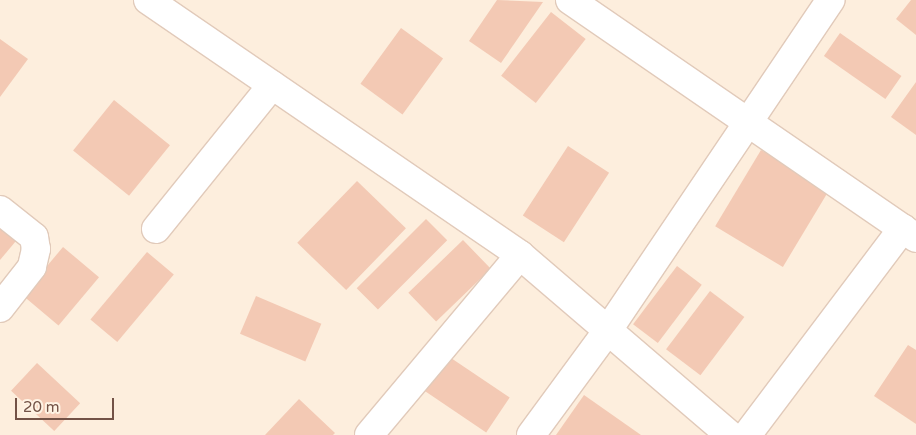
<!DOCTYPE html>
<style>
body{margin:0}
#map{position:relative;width:916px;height:435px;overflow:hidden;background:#fdeedd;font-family:"Varela Round",sans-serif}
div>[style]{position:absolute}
.building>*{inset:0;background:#f3c9b4;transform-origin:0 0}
.roads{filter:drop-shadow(1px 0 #e1caba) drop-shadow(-1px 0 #e1caba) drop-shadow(0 1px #e1caba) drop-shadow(0 -1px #e1caba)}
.street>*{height:28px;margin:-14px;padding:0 14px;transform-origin:14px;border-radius:14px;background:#fff}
span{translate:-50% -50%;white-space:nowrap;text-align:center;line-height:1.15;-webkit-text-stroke:5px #fff3e4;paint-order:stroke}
.scale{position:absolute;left:15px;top:398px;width:99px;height:22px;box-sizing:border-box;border:2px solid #735246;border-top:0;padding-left:6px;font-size:15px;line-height:18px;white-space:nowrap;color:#735246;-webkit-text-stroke:4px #fff3e4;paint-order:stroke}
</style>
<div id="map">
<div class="building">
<i style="clip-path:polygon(497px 0,543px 2px,501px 63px,469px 41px)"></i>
<i style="clip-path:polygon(911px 0,916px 0,916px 35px,896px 19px)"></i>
<i style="left:551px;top:12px;width:44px;height:81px;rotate:38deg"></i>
<i style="left:401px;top:28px;width:52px;height:69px;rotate:36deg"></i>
<i style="left:840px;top:33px;width:75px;height:28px;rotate:35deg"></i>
<i style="clip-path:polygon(0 39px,28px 59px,0 97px)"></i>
<i style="clip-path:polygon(916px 82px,916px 135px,891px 117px)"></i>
<i style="left:114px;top:100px;width:72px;height:65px;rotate:39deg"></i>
<i style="left:568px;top:146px;width:49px;height:83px;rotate:33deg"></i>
<i style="left:761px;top:150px;width:79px;height:89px;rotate:31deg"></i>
<i style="left:357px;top:181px;width:68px;height:86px;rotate:44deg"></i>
<i style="clip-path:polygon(0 217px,21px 235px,0 260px)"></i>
<i style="left:426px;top:219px;width:30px;height:98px;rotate:45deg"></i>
<i style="left:463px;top:240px;width:40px;height:76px;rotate:46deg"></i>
<i style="left:63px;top:247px;width:47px;height:63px;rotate:40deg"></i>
<i style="left:147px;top:252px;width:35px;height:88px;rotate:40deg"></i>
<i style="left:677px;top:266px;width:31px;height:73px;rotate:37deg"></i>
<i style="left:710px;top:291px;width:43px;height:73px;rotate:37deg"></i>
<i style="left:256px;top:296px;width:71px;height:41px;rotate:23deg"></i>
<i style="clip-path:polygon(908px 345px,916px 350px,916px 424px,874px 396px)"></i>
<i style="left:445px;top:354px;width:78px;height:42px;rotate:34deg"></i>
<i style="left:37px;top:363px;width:59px;height:38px;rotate:43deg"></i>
<i style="clip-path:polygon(584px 395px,641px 435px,556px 435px)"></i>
<i style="clip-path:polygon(299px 399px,335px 433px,333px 435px,265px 435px)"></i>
</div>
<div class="roads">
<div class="street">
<i style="left:148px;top:0;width:451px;rotate:34.4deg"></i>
<i style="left:520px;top:255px;width:277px;rotate:40.6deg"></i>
<i style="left:570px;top:0;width:420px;rotate:34.5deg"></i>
<i style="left:0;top:210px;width:43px;rotate:38.5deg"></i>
<i style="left:34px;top:237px;width:12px;rotate:81deg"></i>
<i style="left:36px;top:249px;width:18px;rotate:103deg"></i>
<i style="left:32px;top:267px;width:52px;rotate:128deg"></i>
<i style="left:156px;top:229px;width:185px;rotate:-51.1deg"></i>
<i style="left:369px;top:435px;width:235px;rotate:-50deg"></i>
<i style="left:531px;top:435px;width:130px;rotate:-53.7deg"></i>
<i style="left:608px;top:330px;width:398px;rotate:-56deg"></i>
<i style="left:747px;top:435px;width:259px;rotate:-53deg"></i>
</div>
</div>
<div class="scale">20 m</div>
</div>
